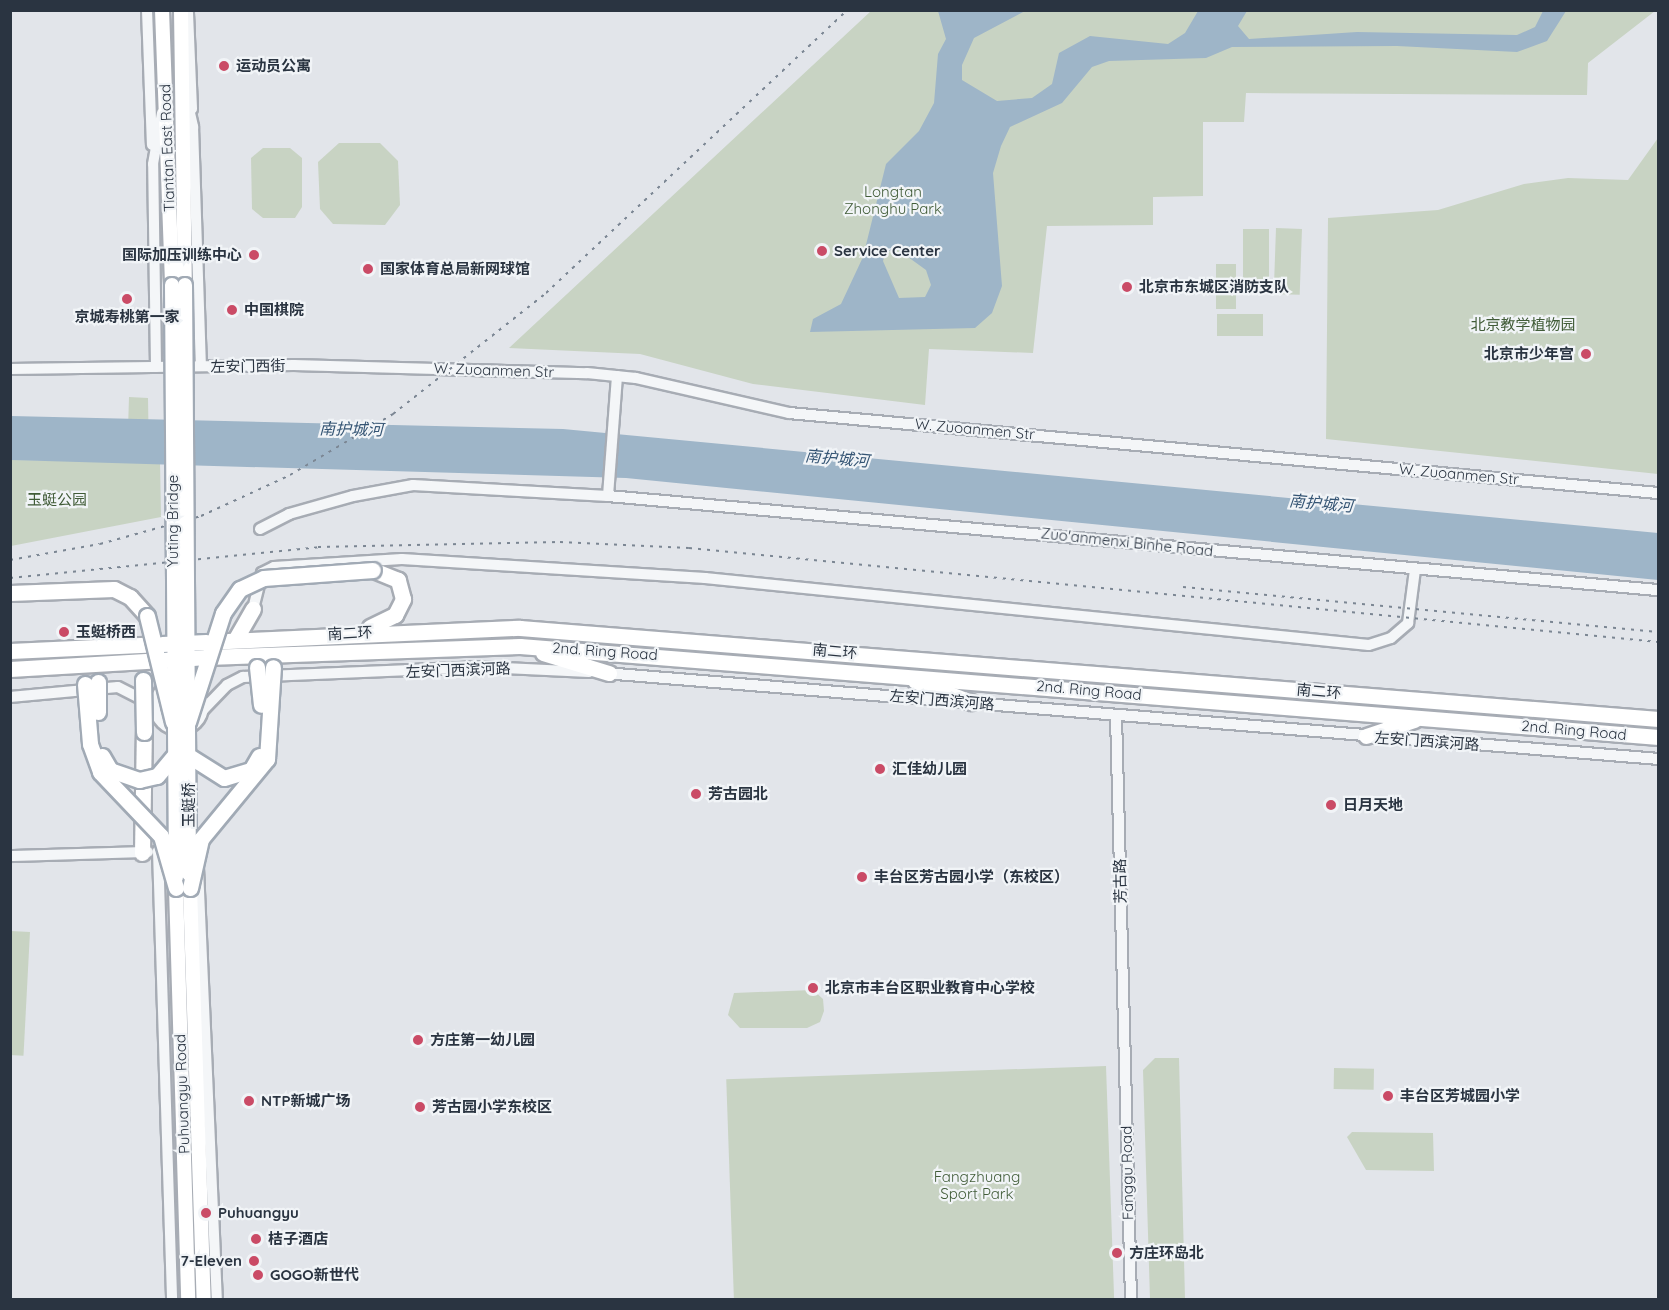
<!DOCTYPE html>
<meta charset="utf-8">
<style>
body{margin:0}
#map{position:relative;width:1669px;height:1310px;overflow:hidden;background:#e2e5ea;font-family:Quicksand,"Noto Sans SC",sans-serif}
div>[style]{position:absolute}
.green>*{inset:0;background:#c8d3c3;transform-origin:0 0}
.water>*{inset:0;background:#9eb5c8}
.roads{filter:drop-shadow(2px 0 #a7acb4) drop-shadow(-2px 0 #a7acb4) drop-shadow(0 2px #a7acb4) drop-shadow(0 -2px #a7acb4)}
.minor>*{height:10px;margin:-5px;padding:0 5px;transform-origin:5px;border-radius:5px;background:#f4f6f8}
.minor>.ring{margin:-5px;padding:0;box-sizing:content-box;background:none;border:10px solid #f4f6f8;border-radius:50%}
.major>*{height:14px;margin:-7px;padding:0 7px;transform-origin:7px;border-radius:7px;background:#fff}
.highway>*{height:15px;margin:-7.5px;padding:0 7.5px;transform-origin:7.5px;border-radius:7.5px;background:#fff}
.rail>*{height:2px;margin-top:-1px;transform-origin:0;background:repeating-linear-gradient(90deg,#7b8693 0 3px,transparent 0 9px)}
.bridges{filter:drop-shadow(2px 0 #a1aab5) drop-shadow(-2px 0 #a1aab5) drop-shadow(0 2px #a1aab5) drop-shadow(0 -2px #a1aab5)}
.major-bridge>*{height:14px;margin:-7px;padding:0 7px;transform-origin:7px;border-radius:7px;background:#fff}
.highway-bridge>*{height:15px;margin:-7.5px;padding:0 7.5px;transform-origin:7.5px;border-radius:7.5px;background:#fff}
.dots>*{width:16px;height:16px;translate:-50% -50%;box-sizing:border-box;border:3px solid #f1f4f7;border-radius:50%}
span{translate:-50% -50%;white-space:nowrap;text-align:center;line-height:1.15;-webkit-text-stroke:4.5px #f1f4f7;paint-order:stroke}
.poi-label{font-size:15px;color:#2a3441;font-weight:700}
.left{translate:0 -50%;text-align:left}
.right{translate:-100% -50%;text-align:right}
.street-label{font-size:15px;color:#2a3441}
.park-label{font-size:15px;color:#415c38}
.water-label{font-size:16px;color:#355574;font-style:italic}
.frame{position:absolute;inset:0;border:12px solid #2a3441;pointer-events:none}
</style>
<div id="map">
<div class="green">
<i style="clip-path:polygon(871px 11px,1655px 11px,1588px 63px,1587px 95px,1246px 93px,1244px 122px,1203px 122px,1203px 196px,1153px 197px,1153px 225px,1047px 226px,1033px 353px,929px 349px,925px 405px,753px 384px,640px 354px,509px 348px)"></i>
<i style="clip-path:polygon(1658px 138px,1658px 474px,1326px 439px,1328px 218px,1438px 210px,1524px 184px,1568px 178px,1628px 180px)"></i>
<i style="clip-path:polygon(339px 143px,380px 143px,398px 161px,400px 205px,385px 225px,333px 224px,320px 209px,318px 162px)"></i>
<i style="clip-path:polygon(263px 148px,290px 148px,302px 158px,302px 207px,295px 218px,263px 218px,252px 209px,251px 158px)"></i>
<i style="left:1276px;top:228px;width:26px;height:66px;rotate:2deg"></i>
<i style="left:1243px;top:229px;width:26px;height:65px"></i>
<i style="left:1216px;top:264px;width:20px;height:45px"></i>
<i style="left:1217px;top:314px;width:46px;height:22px"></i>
<i style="clip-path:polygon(129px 397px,148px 398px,149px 460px,160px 461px,161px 517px,11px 546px,10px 460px,127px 461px)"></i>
<i style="left:11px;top:931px;width:19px;height:124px;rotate:3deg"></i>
<i style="clip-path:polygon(813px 990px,823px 999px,824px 1011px,820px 1022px,807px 1028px,740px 1028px,728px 1015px,734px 993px)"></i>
<i style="clip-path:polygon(1155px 1058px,1179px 1058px,1185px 1299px,1150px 1299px,1143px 1070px)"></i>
<i style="left:1106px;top:1066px;width:233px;height:380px;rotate:88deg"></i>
<i style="left:1334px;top:1068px;width:40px;height:21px;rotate:1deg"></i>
<i style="clip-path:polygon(1352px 1132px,1433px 1133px,1434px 1171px,1366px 1170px,1347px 1137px)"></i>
</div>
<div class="water">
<i style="clip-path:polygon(evenodd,938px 11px,1025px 11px,974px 38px,962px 65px,962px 80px,997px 101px,1032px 98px,1052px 84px,1059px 53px,1090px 36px,1168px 44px,1185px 33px,1198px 11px,1247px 11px,1238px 26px,1249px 39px,1357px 32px,1517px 35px,1535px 27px,1543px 11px,1566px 11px,1547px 41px,1517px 52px,1397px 46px,1232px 47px,1206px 58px,1109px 61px,1092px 67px,1062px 103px,1010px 127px,1001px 146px,993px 173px,1002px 286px,992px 313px,975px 328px,810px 332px,813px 319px,841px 304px,863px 257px,886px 164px,919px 131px,934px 103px,938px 54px,946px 39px,938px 11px,897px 249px,926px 270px,931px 285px,925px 297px,899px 298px,883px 261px,886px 252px,897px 249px)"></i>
<i style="clip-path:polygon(11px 416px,563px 429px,1658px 533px,1658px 580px,626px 478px,11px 460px)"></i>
</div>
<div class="roads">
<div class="minor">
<i style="left:147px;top:10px;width:135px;rotate:87.9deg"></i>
<i style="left:188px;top:13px;width:96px;rotate:87.6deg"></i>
<i style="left:187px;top:100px;width:28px;rotate:77deg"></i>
<i style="left:193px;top:127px;width:239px;rotate:88.1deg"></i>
<i style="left:156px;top:367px;width:203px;rotate:-90.8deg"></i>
<i style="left:153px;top:164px;width:52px;rotate:-80deg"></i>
<i style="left:10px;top:369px;width:284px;rotate:-0.8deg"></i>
<i style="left:294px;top:365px;width:293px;rotate:1.6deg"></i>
<i style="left:587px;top:373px;width:49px;rotate:5.8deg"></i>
<i style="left:636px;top:378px;width:157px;rotate:12.9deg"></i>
<i style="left:789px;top:413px;width:873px;rotate:5.26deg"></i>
<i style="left:617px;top:376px;width:120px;rotate:94.3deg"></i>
<i style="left:608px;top:496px;width:1054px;rotate:5.12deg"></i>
<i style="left:260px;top:529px;width:33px;rotate:-27deg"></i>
<i style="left:289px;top:514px;width:66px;rotate:-15.7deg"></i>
<i style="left:353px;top:496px;width:61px;rotate:-10.4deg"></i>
<i style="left:413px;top:485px;width:195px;rotate:3.2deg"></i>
<i style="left:253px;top:609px;width:37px;rotate:-76deg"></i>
<i style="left:262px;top:573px;width:13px;rotate:-27deg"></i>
<i style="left:274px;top:567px;width:128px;rotate:-3.6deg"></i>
<i style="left:402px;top:559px;width:304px;rotate:3.6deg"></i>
<i style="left:705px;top:578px;width:667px;rotate:5.76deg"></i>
<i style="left:1369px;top:645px;width:23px;rotate:-18deg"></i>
<i style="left:1391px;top:638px;width:23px;rotate:-41deg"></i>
<i style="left:1408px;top:623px;width:53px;rotate:-82.5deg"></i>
<i style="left:604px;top:673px;width:1058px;rotate:4.66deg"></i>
<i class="ring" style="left:155px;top:682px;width:38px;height:38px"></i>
<i style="left:10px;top:697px;width:108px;rotate:-5.3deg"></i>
<i style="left:118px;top:687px;width:33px;rotate:27deg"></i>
<i style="left:203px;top:710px;width:35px;rotate:-46deg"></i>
<i style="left:227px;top:685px;width:18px;rotate:-27deg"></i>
<i style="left:243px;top:677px;width:240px;rotate:-2.4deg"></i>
<i style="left:483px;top:667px;width:106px;rotate:2.7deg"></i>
<i style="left:1116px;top:715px;width:585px;rotate:88.53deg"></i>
<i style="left:168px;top:851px;width:10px;rotate:180deg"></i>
<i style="left:158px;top:851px;width:449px;rotate:88.2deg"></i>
<i style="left:10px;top:856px;width:138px;rotate:-1.7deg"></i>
<i style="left:198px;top:868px;width:432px;rotate:87.5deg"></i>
</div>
<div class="major">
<i style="left:162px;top:10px;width:275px;rotate:87.9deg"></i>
<i style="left:181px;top:10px;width:275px;rotate:89.2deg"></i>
<i style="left:176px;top:888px;width:412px;rotate:88.3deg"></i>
<i style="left:190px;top:888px;width:412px;rotate:88.1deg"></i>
</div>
<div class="highway">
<i style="left:10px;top:593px;width:104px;rotate:-2.2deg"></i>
<i style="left:114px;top:589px;width:18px;rotate:27deg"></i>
<i style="left:130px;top:597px;width:25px;rotate:48deg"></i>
<i style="left:370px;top:627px;width:28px;rotate:-26deg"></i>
<i style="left:395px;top:615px;width:18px;rotate:-63deg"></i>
<i style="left:403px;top:599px;width:20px;rotate:-105deg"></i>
<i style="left:398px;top:580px;width:27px;rotate:-158deg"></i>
<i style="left:235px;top:640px;width:36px;rotate:-60deg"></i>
<i style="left:206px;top:642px;width:314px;rotate:-2.6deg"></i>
<i style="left:520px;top:628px;width:1142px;rotate:4.57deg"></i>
<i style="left:10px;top:651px;width:152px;rotate:-2.6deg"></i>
<i style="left:543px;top:653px;width:69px;rotate:16.9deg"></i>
<i style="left:207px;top:657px;width:313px;rotate:-2deg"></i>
<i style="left:520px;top:646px;width:1142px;rotate:4.57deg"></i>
<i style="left:10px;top:669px;width:153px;rotate:-3.4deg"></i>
<i style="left:915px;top:681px;width:60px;rotate:20.6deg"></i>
<i style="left:1366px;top:736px;width:51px;rotate:-18.4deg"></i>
<i style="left:142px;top:853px;width:121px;rotate:-89.1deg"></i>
</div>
</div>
<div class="rail">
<i style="left:10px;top:560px;width:91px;rotate:-10.1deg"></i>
<i style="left:100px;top:544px;width:105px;rotate:-15.5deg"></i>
<i style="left:201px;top:516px;width:98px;rotate:-24.7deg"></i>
<i style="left:290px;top:475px;width:120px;rotate:-30.6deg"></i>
<i style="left:393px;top:414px;width:195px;rotate:-38.3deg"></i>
<i style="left:546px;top:293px;width:413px;rotate:-43.2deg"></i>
<i style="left:10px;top:578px;width:310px;rotate:-5.7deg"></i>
<i style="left:318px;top:547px;width:242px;rotate:-1.2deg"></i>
<i style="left:560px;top:542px;width:129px;rotate:2.7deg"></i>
<i style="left:689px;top:548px;width:974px;rotate:5.54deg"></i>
<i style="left:1183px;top:587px;width:477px;rotate:5.4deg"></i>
</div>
<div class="bridges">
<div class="major-bridge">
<i style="left:172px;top:285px;width:592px;rotate:89.61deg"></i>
<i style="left:185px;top:285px;width:589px;rotate:89.61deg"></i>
</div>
<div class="highway-bridge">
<i style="left:147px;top:616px;width:109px;rotate:76.2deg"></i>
<i style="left:162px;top:644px;width:44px;rotate:-2.6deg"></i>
<i style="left:163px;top:660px;width:44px;rotate:-3.9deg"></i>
<i style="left:257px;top:667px;width:38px;rotate:84deg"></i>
<i style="left:143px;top:680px;width:52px;rotate:88.9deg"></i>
<i style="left:85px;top:684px;width:60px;rotate:85.2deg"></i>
<i style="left:90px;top:744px;width:30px;rotate:70deg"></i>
<i style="left:100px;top:772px;width:88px;rotate:46.4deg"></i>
<i style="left:161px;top:836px;width:54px;rotate:73.9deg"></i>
<i style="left:98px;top:712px;width:30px;rotate:-90deg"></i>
<i style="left:188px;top:722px;width:114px;rotate:-72.2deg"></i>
<i style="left:223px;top:613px;width:29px;rotate:-55deg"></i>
<i style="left:240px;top:589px;width:26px;rotate:-25deg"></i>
<i style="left:264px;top:578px;width:109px;rotate:-4.2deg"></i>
<i style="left:102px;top:756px;width:16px;rotate:60deg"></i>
<i style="left:110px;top:770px;width:31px;rotate:19deg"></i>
<i style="left:139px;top:780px;width:18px;rotate:-13deg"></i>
<i style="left:157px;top:776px;width:26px;rotate:-50deg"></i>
<i style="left:189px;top:756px;width:41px;rotate:32.2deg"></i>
<i style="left:224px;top:778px;width:28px;rotate:-17deg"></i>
<i style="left:251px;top:770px;width:16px;rotate:-60deg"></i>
<i style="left:190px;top:888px;width:50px;rotate:-77.3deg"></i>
<i style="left:201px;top:839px;width:104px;rotate:-50.5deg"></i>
<i style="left:267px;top:759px;width:92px;rotate:-86.3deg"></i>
</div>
</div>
<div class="dots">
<i style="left:224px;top:66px;background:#ca4b66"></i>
<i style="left:822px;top:251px;background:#ca4b66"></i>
<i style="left:254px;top:255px;background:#ca4b66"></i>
<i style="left:368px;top:269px;background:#ca4b66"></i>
<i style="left:1127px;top:287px;background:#ca4b66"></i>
<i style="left:127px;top:299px;background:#ca4b66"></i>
<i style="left:232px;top:310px;background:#ca4b66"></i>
<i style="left:1586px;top:354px;background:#ca4b66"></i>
<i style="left:64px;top:632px;background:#ca4b66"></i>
<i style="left:880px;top:769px;background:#ca4b66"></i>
<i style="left:696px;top:794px;background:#ca4b66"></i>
<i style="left:1331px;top:805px;background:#ca4b66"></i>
<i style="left:862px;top:877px;background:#ca4b66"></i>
<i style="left:813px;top:988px;background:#ca4b66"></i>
<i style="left:418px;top:1040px;background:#ca4b66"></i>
<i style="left:1388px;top:1096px;background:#ca4b66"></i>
<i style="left:249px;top:1101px;background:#ca4b66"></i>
<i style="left:420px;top:1107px;background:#ca4b66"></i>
<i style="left:206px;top:1213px;background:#ca4b66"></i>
<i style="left:256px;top:1239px;background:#ca4b66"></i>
<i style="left:1117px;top:1253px;background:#ca4b66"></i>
<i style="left:254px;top:1261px;background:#ca4b66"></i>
<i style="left:258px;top:1275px;background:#ca4b66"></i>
</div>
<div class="poi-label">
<span class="left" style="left:236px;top:66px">运动员公寓</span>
<span class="left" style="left:834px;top:251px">Service Center</span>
<span class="right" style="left:242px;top:255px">国际加压训练中心</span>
<span class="left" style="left:380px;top:269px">国家体育总局新网球馆</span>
<span class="left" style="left:1139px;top:287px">北京市东城区消防支队</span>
<span class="left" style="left:244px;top:310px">中国棋院</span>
<span style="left:127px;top:317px">京城寿桃第一家</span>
<span class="right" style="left:1574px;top:354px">北京市少年宫</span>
<span class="left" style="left:76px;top:632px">玉蜓桥西</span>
<span class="left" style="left:892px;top:769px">汇佳幼儿园</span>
<span class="left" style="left:708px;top:794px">芳古园北</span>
<span class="left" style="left:1343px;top:805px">日月天地</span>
<span class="left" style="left:874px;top:877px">丰台区芳古园小学（东校区）</span>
<span class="left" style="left:825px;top:988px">北京市丰台区职业教育中心学校</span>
<span class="left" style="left:430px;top:1040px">方庄第一幼儿园</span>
<span class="left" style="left:1400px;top:1096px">丰台区芳城园小学</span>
<span class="left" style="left:261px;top:1101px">NTP新城广场</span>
<span class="left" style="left:432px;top:1107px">芳古园小学东校区</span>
<span class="left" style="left:218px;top:1213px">Puhuangyu</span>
<span class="left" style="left:268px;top:1239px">桔子酒店</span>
<span class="left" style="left:1129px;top:1253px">方庄环岛北</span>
<span class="right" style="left:242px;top:1261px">7-Eleven</span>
<span class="left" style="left:270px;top:1275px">GOGO新世代</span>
</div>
<div class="street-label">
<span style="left:167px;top:148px;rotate:-92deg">Tiantan East Road</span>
<span style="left:248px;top:366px;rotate:-1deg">左安门西街</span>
<span style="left:494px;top:370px;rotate:2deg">W. Zuoanmen Str</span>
<span style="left:975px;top:429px;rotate:5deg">W. Zuoanmen Str</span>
<span style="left:1459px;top:474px;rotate:5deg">W. Zuoanmen Str</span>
<span style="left:173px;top:521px;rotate:-90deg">Yuting Bridge</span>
<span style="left:1127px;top:542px;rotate:6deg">Zuo'anmenxi Binhe Road</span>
<span style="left:350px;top:633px;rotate:-3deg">南二环</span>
<span style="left:605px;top:651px;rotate:4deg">2nd. Ring Road</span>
<span style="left:835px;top:651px;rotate:5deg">南二环</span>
<span style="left:458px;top:670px;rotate:-2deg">左安门西滨河路</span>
<span style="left:1089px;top:690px;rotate:5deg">2nd. Ring Road</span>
<span style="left:1319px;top:691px;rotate:5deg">南二环</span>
<span style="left:942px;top:700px;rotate:5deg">左安门西滨河路</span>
<span style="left:1574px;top:730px;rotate:5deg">2nd. Ring Road</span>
<span style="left:1427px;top:741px;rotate:4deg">左安门西滨河路</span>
<span style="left:189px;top:805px;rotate:-90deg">玉蜓桥</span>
<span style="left:1120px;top:881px;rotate:-91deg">芳古路</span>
<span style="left:182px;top:1094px;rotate:-92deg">Puhuangyu Road</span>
<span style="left:1127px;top:1173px;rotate:-91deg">Fanggu Road</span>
</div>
<div class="park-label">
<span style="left:893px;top:200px">Longtan<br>Zhonghu Park</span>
<span style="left:1523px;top:325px">北京教学植物园</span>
<span style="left:57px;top:500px">玉蜓公园</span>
<span style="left:977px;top:1185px">Fangzhuang<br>Sport Park</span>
</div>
<div class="water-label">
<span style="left:351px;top:429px;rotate:1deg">南护城河</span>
<span style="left:837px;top:458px;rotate:5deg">南护城河</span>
<span style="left:1321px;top:503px;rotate:5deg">南护城河</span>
</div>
<div class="frame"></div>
</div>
